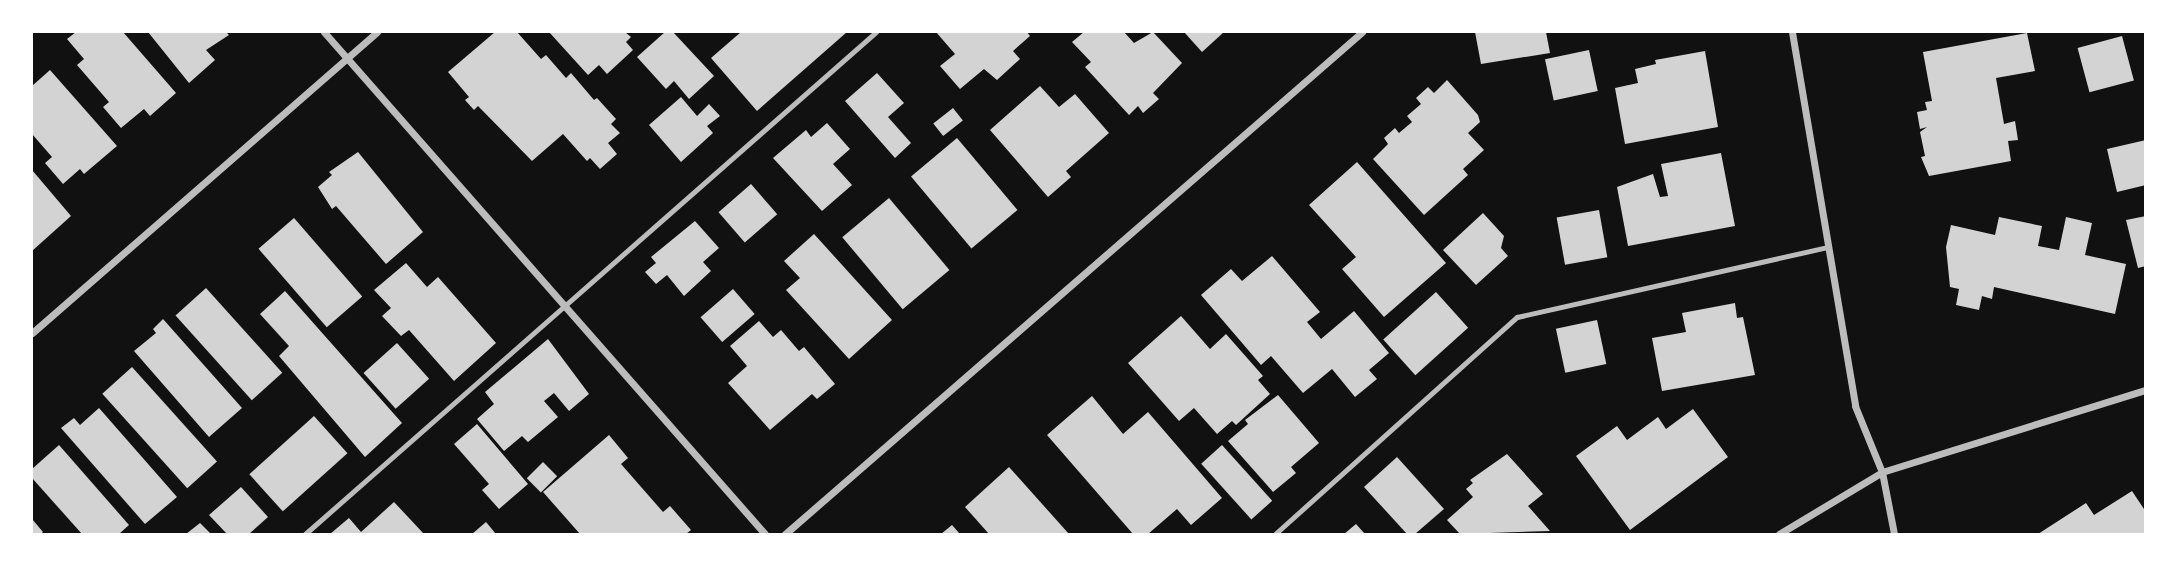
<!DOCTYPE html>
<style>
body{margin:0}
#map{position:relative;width:2177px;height:566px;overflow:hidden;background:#111;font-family:Jost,sans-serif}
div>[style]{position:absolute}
.building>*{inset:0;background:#d3d3d3;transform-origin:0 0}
.service>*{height:5px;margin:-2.5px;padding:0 2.5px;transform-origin:2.5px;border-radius:2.5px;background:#bcbcbc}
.minor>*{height:7px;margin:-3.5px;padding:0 3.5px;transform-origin:3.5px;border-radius:3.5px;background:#bcbcbc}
span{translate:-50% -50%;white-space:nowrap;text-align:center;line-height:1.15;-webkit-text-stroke:5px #fff;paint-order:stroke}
.frame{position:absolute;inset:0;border:33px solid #fff;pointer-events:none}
</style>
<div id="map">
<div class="building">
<i style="clip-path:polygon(76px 32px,123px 32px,176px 93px,150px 116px,144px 109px,121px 128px,103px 107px,109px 102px,77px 65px,84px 59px,67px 39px)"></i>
<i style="clip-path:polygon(148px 32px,226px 32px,229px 35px,206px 50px,215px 60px,189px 83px)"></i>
<i style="clip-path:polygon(495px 32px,517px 32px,541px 59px,546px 55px,566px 78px,571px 73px,594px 100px,597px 98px,616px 119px,611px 124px,620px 133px,608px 143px,617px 154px,600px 169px,590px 158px,587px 161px,563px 134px,532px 161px,478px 106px,474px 110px,465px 100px,469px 97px,448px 72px)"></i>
<i style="clip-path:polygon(549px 32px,625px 32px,631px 37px,626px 42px,633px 50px,607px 74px,599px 65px,588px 75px)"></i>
<i style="clip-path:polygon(665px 32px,673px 32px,714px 76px,689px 99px,674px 81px,666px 89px,637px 57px)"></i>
<i style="clip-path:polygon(741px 32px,847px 32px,757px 111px,711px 58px)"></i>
<i style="clip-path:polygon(936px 32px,1027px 32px,1030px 36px,1013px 51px,1020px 59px,997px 80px,984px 69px,960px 89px,940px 66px,955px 54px)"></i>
<i style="clip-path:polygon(1084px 32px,1124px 32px,1134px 43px,1153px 32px,1182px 63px,1153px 93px,1159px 99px,1143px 113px,1138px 106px,1129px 115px,1085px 67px,1091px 62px,1072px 42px)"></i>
<i style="clip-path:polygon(1184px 32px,1224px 32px,1202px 52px)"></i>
<i style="clip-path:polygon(1475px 32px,1546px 32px,1550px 53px,1481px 64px)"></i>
<i style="clip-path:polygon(2027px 33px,2035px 71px,1996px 78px,2004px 124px,2015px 121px,2018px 140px,2008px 141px,2011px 161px,1929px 176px,1921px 157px,1925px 156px,1920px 132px,1927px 127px,1920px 129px,1917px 112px,1927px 110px,1925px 102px,1932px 101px,1923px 52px)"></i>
<i style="left:2122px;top:36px;width:46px;height:46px;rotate:75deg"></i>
<i style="left:1589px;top:50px;width:42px;height:45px;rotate:78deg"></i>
<i style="clip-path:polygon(1705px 51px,1718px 127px,1625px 144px,1615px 88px,1638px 83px,1635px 69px,1656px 64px,1655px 60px)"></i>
<i style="clip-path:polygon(50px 70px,117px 146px,84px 174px,80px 169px,63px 184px,45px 163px,52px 157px,32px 134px,32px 86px)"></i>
<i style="clip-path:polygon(877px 73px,904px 103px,888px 117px,911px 143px,895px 158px,845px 101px)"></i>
<i style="clip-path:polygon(1447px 80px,1478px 115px,1480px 122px,1468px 133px,1484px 150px,1463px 169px,1468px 175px,1424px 215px,1373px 159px,1388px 144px,1384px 138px,1395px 128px,1399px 133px,1412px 122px,1407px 116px,1421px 104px,1416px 98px,1428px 87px,1434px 93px)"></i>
<i style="clip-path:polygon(1040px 86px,1059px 107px,1075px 94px,1109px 133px,1066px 171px,1071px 177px,1048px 197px,990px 130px)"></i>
<i style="clip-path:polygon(681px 97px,697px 116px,709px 104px,720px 116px,707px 126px,713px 133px,681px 162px,649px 125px)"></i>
<i style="left:953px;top:108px;width:16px;height:25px;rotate:52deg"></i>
<i style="clip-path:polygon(827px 123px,850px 149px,833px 164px,852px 185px,822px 211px,773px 158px,806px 130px,811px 137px)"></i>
<i style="left:957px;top:138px;width:94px;height:60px;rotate:50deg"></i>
<i style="clip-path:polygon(2146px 140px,2146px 185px,2117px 192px,2107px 149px)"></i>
<i style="clip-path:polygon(358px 152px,423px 232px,386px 264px,336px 206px,332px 209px,318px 187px,332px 175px,329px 172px)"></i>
<i style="clip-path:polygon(1721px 153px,1735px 226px,1628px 246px,1617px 187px,1653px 174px,1660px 197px,1668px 196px,1661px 164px)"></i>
<i style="clip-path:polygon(1357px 162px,1446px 263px,1384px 317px,1342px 269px,1356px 257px,1309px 205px)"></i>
<i style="clip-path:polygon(32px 170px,71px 216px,32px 251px)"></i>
<i style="left:751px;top:184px;width:40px;height:43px;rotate:49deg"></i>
<i style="left:889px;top:198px;width:94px;height:61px;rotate:50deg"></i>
<i style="left:1599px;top:210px;width:48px;height:43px;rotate:80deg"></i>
<i style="clip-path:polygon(1483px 213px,1504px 236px,1501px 248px,1508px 256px,1476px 285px,1443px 250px)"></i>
<i style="clip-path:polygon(2146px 216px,2146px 266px,2138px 268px,2126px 220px)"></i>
<i style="clip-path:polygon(1999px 217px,2042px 226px,2038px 246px,2059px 250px,2066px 217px,2092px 223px,2085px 255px,2126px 264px,2115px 314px,1994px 287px,1992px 299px,1982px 296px,1979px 310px,1956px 305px,1959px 289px,1950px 287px,1946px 247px,1951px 225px,1995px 235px)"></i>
<i style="left:294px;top:218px;width:104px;height:47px;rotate:49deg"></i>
<i style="clip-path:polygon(695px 221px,719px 248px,703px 262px,711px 271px,684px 296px,667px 275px,656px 284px,645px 272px,656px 263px,651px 257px)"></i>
<i style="clip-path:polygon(814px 234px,892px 320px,849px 359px,786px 290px,800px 278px,784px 261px)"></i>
<i style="clip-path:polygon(1272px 256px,1320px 312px,1307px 322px,1321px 339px,1354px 311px,1389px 353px,1369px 370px,1377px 379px,1355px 397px,1332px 369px,1303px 393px,1271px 356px,1261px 365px,1201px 295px,1231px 269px,1242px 281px)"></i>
<i style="clip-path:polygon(406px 263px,427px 287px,438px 277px,496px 343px,454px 381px,409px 330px,401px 336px,382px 316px,391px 308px,374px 290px)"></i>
<i style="left:206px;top:288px;width:114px;height:41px;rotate:48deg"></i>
<i style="left:733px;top:289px;width:33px;height:43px;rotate:49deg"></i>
<i style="clip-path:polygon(285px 291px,402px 423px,365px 457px,279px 356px,289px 346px,260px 314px)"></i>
<i style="left:1436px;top:292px;width:48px;height:71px;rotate:48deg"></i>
<i style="clip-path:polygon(1735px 303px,1737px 318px,1743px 317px,1755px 375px,1662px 391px,1652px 338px,1686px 332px,1682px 313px)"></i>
<i style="clip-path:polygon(1181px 316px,1210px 349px,1226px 334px,1263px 376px,1258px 380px,1270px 394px,1236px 425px,1232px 421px,1217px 434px,1194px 408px,1179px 421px,1128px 363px)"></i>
<i style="clip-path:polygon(163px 319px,242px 408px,209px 437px,134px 351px,156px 333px,153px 329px)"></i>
<i style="left:1597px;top:320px;width:45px;height:42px;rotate:78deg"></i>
<i style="clip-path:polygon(759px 321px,773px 337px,781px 330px,799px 351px,804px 347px,835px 384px,817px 399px,812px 394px,770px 430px,728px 383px,747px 366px,730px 346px)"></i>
<i style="clip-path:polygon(548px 339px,589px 394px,569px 411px,554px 393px,544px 401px,558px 417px,528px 442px,522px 436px,504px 451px,477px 419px,494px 404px,485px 392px)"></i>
<i style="left:397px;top:343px;width:48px;height:45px;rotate:48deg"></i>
<i style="left:132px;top:367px;width:127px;height:40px;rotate:48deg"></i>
<i style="clip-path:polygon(1278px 395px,1319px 443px,1291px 467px,1296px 473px,1273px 492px,1228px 441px,1248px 424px,1245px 420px)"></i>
<i style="clip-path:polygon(1092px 396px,1123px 434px,1148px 412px,1222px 498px,1191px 525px,1177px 509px,1148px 534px,1133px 534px,1047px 435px)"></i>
<i style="clip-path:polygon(99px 408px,177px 497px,145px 524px,61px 428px,74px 418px,80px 425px)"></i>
<i style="clip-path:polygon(1693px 409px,1728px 457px,1630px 530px,1576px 456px,1617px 426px,1627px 440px,1658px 417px,1666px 429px)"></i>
<i style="left:314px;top:416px;width:50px;height:87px;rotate:48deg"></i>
<i style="clip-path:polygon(477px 424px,528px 484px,499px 509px,482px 490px,489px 484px,454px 444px)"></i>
<i style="clip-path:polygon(609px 435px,628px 458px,621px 464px,663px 512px,670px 506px,691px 530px,686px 534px,580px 534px,543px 492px)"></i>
<i style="clip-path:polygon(59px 445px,129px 525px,119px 534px,82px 534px,32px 478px,32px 469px)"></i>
<i style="left:1222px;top:445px;width:75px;height:28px;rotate:48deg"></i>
<i style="clip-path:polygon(1507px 454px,1543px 494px,1528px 506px,1550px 531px,1460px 534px,1447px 520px,1473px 497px,1466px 489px,1473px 483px,1470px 480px)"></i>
<i style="clip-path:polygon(1397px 457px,1444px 509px,1415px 534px,1407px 534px,1364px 487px)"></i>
<i style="left:543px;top:462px;width:20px;height:23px;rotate:45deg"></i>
<i style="clip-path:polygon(1009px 467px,1069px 534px,989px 534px,965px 507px)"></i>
<i style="clip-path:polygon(241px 487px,268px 517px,249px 534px,227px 534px,209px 515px)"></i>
<i style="clip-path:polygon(2132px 491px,2146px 512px,2146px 534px,2038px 534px,2086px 503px,2094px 515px)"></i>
<i style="clip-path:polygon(394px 502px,424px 534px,330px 534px,349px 518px,361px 532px)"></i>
<i style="clip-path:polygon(32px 519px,43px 532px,41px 534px,32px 534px)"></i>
<i style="clip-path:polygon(486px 522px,496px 534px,472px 534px)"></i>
<i style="clip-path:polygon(200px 523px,211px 534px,186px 534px)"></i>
<i style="clip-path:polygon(1356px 524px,1365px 534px,1344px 534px)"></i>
<i style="clip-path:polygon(952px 525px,960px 534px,941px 534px)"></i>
</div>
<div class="service">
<i style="left:305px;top:534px;width:760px;rotate:-41.32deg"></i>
<i style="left:1275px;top:534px;width:325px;rotate:-41.9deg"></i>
<i style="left:1517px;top:317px;width:319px;rotate:-12.7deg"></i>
</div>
<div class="minor">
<i style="left:324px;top:32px;width:668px;rotate:48.7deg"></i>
<i style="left:1792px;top:32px;width:379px;rotate:80.4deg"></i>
<i style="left:1855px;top:406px;width:71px;rotate:67.8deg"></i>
<i style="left:1882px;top:472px;width:63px;rotate:79deg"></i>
<i style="left:32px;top:333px;width:458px;rotate:-41.1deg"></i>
<i style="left:785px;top:534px;width:765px;rotate:-41.02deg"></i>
<i style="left:1779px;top:534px;width:120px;rotate:-31deg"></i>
<i style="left:1882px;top:472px;width:276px;rotate:-17.3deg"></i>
</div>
<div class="frame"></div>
</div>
